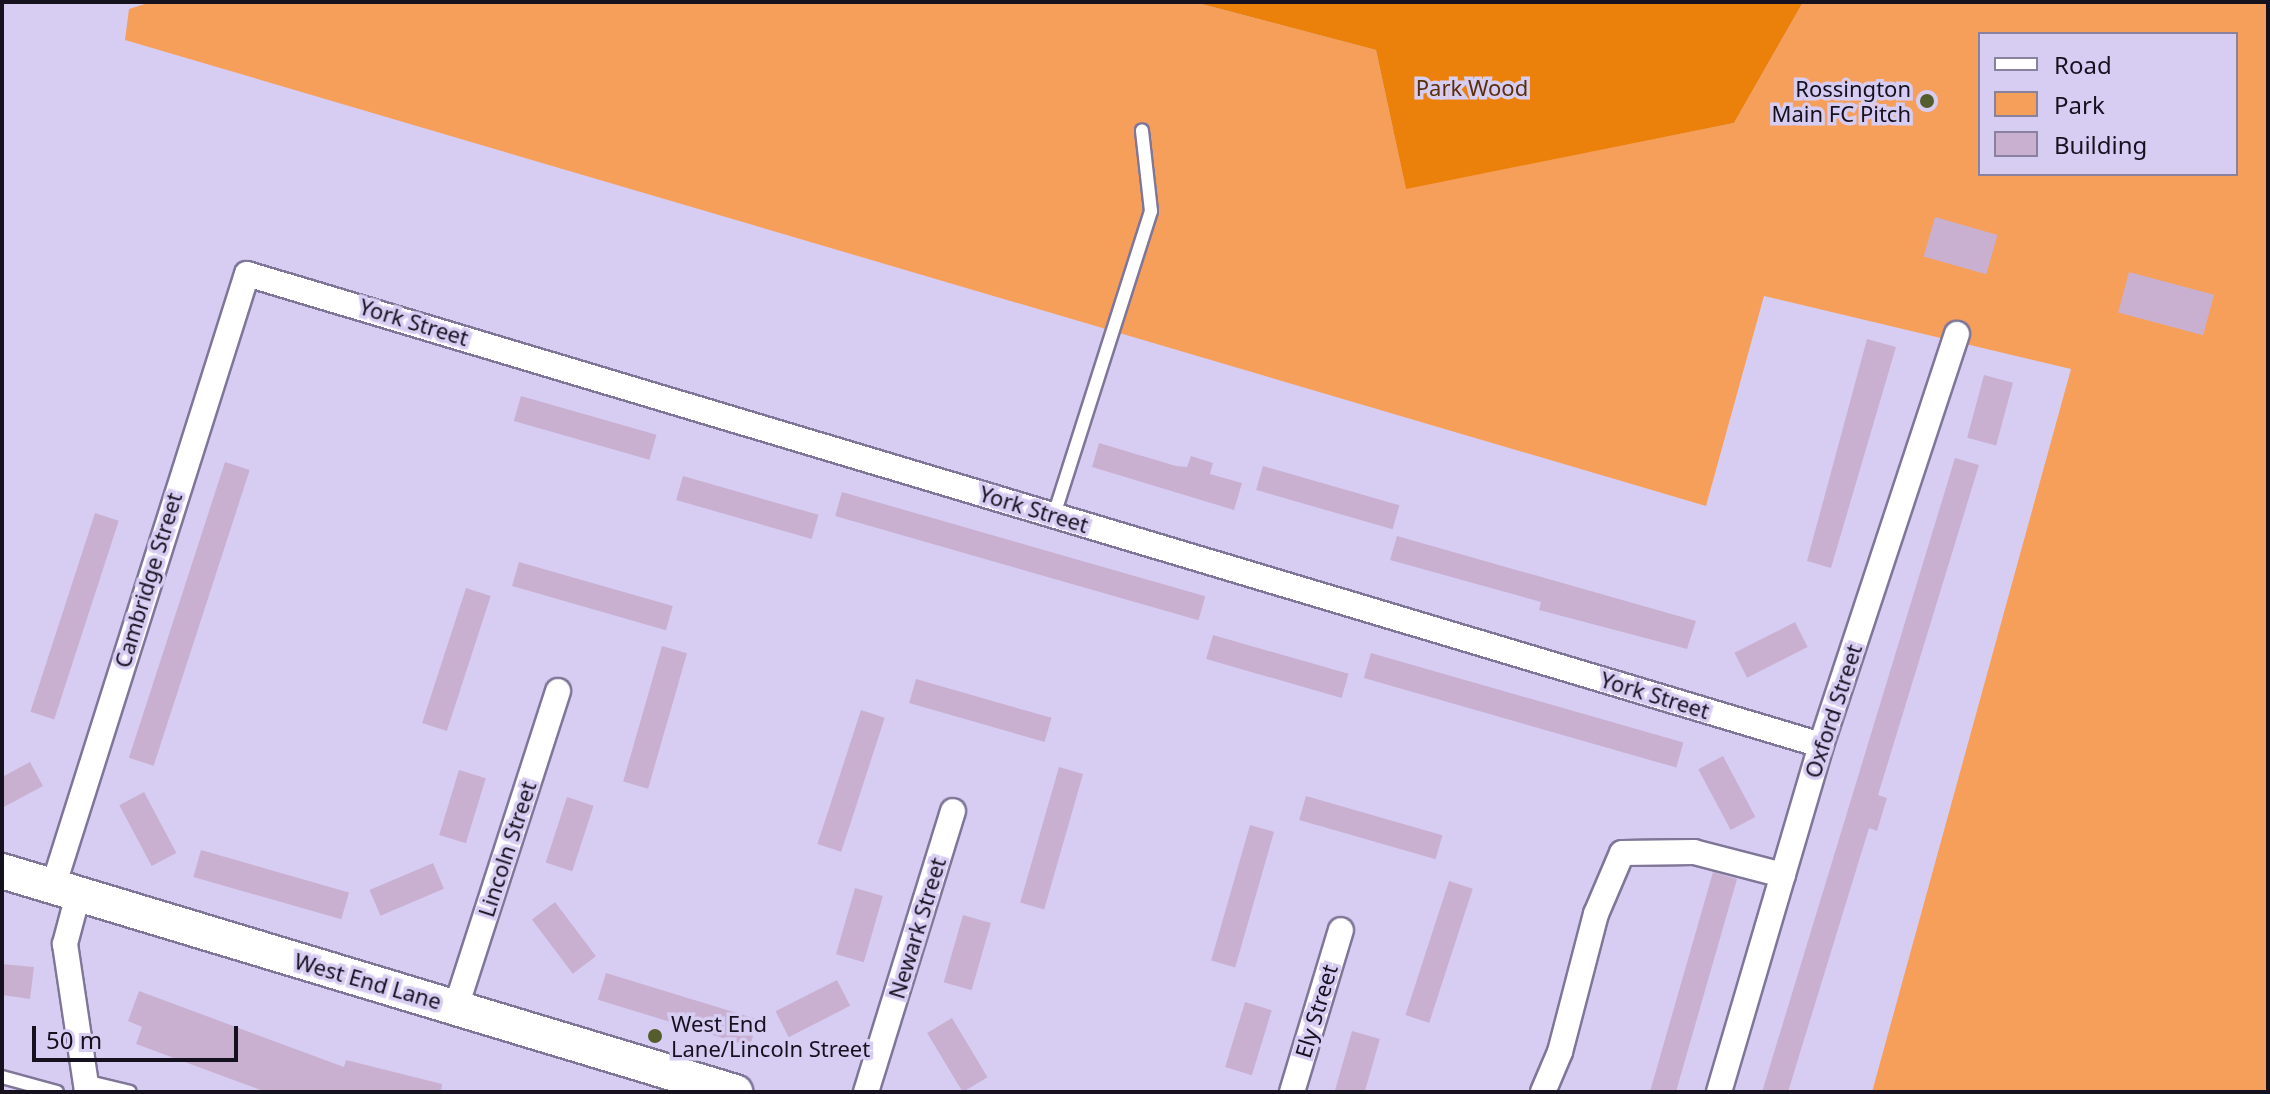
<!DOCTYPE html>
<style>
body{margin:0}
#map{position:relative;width:2270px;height:1094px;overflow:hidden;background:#d7cdf3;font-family:"Noto Sans",sans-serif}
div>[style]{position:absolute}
.green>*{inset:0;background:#f69f5b}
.forest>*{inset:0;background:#eb800a}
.building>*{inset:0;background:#c9b0d1;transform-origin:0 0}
.roads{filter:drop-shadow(2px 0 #7f7698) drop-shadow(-2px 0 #7f7698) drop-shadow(0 2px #7f7698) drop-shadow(0 -2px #7f7698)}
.lane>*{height:12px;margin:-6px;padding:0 6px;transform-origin:6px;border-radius:6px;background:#fff}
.street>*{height:24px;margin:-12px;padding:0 12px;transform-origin:12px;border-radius:12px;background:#fff}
.secondary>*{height:34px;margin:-17px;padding:0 17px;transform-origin:17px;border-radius:17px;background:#fff}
.dots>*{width:22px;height:22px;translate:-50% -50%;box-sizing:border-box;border:4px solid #d7cdf3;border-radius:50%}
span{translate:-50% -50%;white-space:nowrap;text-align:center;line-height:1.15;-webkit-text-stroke:7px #d7cdf3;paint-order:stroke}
.park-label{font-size:22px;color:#5a2f08}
.poi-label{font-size:22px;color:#15111f}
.right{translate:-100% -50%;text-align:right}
.left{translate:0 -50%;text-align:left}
.street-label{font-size:22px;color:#15111f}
.frame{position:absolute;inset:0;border:4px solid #15111f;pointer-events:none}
.legend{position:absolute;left:1978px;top:32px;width:260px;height:144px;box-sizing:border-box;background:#d7cdf3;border:2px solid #89829e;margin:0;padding:10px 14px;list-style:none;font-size:24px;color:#15111f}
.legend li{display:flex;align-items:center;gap:16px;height:40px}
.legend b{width:40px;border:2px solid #89829e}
.scale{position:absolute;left:32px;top:1026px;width:206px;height:36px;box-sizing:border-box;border:4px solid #15111f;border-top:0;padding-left:10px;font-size:24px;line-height:28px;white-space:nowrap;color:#15111f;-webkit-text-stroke:6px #d7cdf3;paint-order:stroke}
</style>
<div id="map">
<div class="green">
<i style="clip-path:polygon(evenodd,151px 2px,1194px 2px,1376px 50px,1406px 188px,1734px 123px,1803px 2px,2268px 2px,2268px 1092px,1872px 1092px,2071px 369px,1764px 296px,1706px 506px,125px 40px,129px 9px,151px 2px,1980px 34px,2236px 34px,2236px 174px,1980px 174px,1980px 34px)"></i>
</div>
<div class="forest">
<i style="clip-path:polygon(1194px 2px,1803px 2px,1734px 123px,1406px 189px,1376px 50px)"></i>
</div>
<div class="building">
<i style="left:1935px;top:217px;width:65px;height:41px;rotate:16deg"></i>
<i style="left:2129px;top:272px;width:88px;height:42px;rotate:15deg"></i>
<i style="clip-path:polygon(1867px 339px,1896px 347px,1831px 568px,1807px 561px)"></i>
<i style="left:1984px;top:375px;width:30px;height:65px;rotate:15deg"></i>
<i style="left:521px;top:396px;width:141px;height:26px;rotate:16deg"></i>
<i style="clip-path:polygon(1099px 443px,1176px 466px,1187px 467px,1191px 456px,1213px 463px,1210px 474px,1242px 483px,1234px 510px,1092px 467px)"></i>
<i style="clip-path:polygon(1955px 458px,1979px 465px,1878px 795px,1887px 798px,1877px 831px,1869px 828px,1788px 1092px,1762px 1092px)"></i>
<i style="left:225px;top:462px;width:26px;height:311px;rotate:18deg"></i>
<i style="left:1263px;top:466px;width:142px;height:25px;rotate:16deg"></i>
<i style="left:683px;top:476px;width:141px;height:25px;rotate:16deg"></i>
<i style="left:842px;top:492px;width:378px;height:25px;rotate:16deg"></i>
<i style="left:95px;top:513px;width:25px;height:209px;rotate:18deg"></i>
<i style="clip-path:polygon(1397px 536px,1696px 621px,1687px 649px,1539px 610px,1541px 602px,1390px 560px)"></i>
<i style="left:519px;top:562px;width:160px;height:25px;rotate:16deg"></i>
<i style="left:466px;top:588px;width:26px;height:142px;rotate:18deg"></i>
<i style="left:1795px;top:622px;width:28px;height:68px;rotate:63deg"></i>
<i style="left:1213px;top:635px;width:141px;height:25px;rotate:16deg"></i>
<i style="left:662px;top:646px;width:26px;height:141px;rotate:16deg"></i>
<i style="left:1371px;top:653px;width:325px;height:26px;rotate:16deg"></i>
<i style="left:916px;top:679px;width:141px;height:25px;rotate:16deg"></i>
<i style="left:861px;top:710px;width:25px;height:141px;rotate:18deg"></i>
<i style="left:1723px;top:756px;width:69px;height:28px;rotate:62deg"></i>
<i style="clip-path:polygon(30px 762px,43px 786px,2px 808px,2px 777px)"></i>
<i style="left:1059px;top:767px;width:25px;height:141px;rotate:16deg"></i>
<i style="left:459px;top:770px;width:28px;height:68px;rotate:17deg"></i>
<i style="left:144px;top:792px;width:69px;height:28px;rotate:62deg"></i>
<i style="left:1306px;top:796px;width:142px;height:25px;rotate:16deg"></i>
<i style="left:567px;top:797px;width:28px;height:69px;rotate:18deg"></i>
<i style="left:1250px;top:825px;width:25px;height:141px;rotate:16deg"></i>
<i style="left:201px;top:850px;width:154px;height:28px;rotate:16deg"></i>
<i style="left:433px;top:863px;width:28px;height:69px;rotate:67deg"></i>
<i style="left:1713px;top:872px;width:25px;height:230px;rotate:16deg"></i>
<i style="left:1449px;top:881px;width:25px;height:141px;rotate:18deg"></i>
<i style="left:855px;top:888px;width:29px;height:69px;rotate:16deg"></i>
<i style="left:555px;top:902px;width:68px;height:29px;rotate:53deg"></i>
<i style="left:963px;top:915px;width:29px;height:70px;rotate:16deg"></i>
<i style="clip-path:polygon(2px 964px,34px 967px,30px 999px,2px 995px)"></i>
<i style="left:606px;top:973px;width:159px;height:28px;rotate:17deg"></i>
<i style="left:837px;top:980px;width:29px;height:69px;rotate:63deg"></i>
<i style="clip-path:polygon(139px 991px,344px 1067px,346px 1060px,442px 1084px,441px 1092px,266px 1092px,136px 1044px,142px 1027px,128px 1021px)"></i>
<i style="left:1245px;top:1002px;width:28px;height:68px;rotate:17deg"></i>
<i style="left:952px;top:1018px;width:69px;height:29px;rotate:59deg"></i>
<i style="left:1352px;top:1031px;width:29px;height:63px;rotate:16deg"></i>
</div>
<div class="roads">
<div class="lane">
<i style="left:1054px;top:515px;width:319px;rotate:-72.3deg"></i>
<i style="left:1151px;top:211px;width:81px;rotate:-96.4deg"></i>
<i style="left:2px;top:1077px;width:57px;rotate:15.3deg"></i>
<i style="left:85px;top:1081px;width:46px;rotate:13.7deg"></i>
</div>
<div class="street">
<i style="left:53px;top:887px;width:643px;rotate:-72.44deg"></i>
<i style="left:247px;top:274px;width:1643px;rotate:16.66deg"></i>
<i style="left:78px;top:895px;width:51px;rotate:104.9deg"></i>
<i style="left:65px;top:944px;width:150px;rotate:81.5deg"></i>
<i style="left:456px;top:1007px;width:332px;rotate:-72.1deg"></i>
<i style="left:866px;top:1092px;width:294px;rotate:-72.8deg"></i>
<i style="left:1292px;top:1092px;width:169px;rotate:-73.2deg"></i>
<i style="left:1543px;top:1092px;width:43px;rotate:-67deg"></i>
<i style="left:1560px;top:1052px;width:143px;rotate:-75.4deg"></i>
<i style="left:1596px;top:914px;width:66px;rotate:-66.9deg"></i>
<i style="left:1622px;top:853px;width:72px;rotate:-0.8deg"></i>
<i style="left:1694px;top:852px;width:92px;rotate:14.5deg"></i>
<i style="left:1719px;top:1092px;width:362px;rotate:-73.6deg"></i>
<i style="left:1821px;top:745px;width:433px;rotate:-71.7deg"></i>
</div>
<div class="secondary">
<i style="left:2px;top:871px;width:766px;rotate:16.78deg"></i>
</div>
</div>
<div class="dots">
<i style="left:1927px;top:101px;background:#545d2c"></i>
<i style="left:655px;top:1036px;background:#545d2c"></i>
</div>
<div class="park-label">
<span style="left:1472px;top:88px">Park Wood</span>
</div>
<div class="poi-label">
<span class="right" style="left:1911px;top:101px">Rossington<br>Main FC Pitch</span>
<span class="left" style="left:671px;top:1036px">West End<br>Lane/Lincoln Street</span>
</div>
<div class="street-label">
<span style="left:414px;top:322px;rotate:17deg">York Street</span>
<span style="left:1034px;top:509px;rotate:17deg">York Street</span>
<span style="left:148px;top:580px;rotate:-73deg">Cambridge Street</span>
<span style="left:1655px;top:695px;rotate:17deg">York Street</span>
<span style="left:1833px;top:711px;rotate:-72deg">Oxford Street</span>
<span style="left:507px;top:849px;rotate:-72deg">Lincoln Street</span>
<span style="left:917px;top:928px;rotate:-73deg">Newark Street</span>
<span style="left:368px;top:981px;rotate:16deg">West End Lane</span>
<span style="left:1316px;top:1011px;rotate:-73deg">Ely Street</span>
</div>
<div class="frame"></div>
<ul class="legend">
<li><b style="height:10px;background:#fff"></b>Road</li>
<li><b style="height:22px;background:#f69f5b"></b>Park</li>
<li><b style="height:22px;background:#c9b0d1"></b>Building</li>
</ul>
<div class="scale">50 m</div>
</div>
